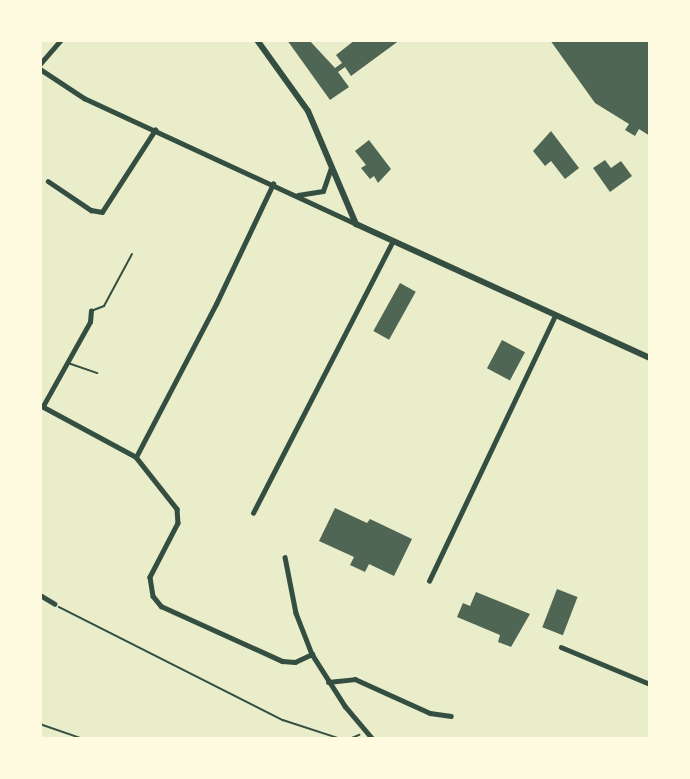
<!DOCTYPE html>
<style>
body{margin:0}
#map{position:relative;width:690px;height:779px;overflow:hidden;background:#e9edc9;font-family:"Source Sans 3",sans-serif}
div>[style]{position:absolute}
.building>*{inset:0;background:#4f6655;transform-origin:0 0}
.path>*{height:1.5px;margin:-0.75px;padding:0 0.75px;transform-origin:0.75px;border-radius:0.75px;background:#344e41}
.service>*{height:2px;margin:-1px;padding:0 1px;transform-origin:1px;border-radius:1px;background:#344e41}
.minor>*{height:4.5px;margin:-2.25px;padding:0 2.25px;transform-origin:2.25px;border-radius:2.25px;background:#344e41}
.tertiary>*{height:6px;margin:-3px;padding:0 3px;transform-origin:3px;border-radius:3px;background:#344e41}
span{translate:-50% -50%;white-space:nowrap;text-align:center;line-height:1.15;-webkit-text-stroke:6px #fefae0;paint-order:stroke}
.frame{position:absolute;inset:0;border:42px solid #fefae0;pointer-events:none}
</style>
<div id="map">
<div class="building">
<i style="clip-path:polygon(287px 40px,309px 40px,335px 68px,342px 63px,336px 55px,355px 40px,400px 40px,351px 76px,345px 67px,338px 72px,349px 87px,330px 100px)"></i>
<i style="clip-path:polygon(550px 40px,650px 40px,650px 136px,639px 129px,635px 136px,625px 130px,629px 124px,595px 103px)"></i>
<i style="clip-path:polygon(551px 131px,579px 168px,565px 179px,551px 161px,545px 166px,533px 151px)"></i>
<i style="clip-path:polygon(369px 140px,391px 169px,378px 183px,374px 176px,370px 179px,361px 168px,366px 165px,355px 151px)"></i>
<i style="clip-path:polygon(605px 160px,611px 168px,621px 161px,632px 176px,610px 192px,593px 168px)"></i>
<i style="left:400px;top:283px;width:18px;height:55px;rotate:29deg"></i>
<i style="left:502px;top:340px;width:26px;height:32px;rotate:28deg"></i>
<i style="clip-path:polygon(335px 508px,367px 523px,370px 519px,412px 539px,394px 576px,369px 564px,365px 572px,350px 565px,354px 557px,319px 541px)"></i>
<i style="left:557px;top:589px;width:22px;height:41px;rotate:21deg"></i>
<i style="clip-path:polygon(476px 592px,530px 614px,511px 647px,498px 642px,500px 635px,457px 617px,463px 603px,470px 606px)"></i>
</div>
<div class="path">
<i style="left:59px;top:607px;width:251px;rotate:26.8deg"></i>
<i style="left:283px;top:720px;width:58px;rotate:18.1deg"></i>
<i style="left:40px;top:724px;width:43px;rotate:18.9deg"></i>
<i style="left:352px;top:738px;width:8px;rotate:-23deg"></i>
</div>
<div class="service">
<i style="left:91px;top:311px;width:14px;rotate:-21deg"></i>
<i style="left:104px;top:306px;width:59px;rotate:-61.7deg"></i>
<i style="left:68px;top:363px;width:31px;rotate:19deg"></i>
</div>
<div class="minor">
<i style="left:40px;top:64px;width:32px;rotate:-49deg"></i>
<i style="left:40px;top:69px;width:53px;rotate:33.4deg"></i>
<i style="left:84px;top:98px;width:298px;rotate:24.8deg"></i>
<i style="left:48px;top:181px;width:52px;rotate:34deg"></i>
<i style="left:91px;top:210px;width:11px;rotate:10deg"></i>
<i style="left:102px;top:212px;width:98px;rotate:-57.1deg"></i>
<i style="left:298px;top:195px;width:25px;rotate:-9deg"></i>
<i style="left:323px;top:191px;width:24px;rotate:-71deg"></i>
<i style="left:40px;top:405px;width:109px;rotate:28.4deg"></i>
<i style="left:136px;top:457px;width:66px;rotate:51.7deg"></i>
<i style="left:177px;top:509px;width:14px;rotate:86deg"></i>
<i style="left:178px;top:523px;width:61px;rotate:117.4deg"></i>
<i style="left:150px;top:577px;width:19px;rotate:81deg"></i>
<i style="left:153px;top:596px;width:13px;rotate:51deg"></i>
<i style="left:161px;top:606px;width:133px;rotate:24.4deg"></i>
<i style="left:282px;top:661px;width:13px;rotate:4deg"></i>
<i style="left:295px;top:662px;width:19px;rotate:-25deg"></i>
<i style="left:43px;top:406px;width:96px;rotate:-60.8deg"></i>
<i style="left:90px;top:322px;width:11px;rotate:-85deg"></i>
<i style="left:136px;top:457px;width:173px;rotate:-62.4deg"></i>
<i style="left:216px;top:304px;width:133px;rotate:-64.6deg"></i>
<i style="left:253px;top:513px;width:306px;rotate:-62.8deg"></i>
<i style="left:285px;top:557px;width:57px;rotate:78.9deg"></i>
<i style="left:296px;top:613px;width:44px;rotate:68.7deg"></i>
<i style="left:312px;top:654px;width:62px;rotate:57.6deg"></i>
<i style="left:345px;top:706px;width:42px;rotate:49.8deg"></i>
<i style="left:429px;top:581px;width:293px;rotate:-64.6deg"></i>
<i style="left:40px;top:595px;width:17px;rotate:31deg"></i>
<i style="left:561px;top:647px;width:96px;rotate:22.6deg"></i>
<i style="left:328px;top:682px;width:27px;rotate:-6deg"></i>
<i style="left:355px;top:679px;width:82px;rotate:24.4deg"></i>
<i style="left:430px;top:713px;width:21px;rotate:8deg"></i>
</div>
<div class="tertiary">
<i style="left:257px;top:40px;width:87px;rotate:54.3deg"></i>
<i style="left:308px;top:111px;width:123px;rotate:67deg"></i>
<i style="left:356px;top:224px;width:323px;rotate:24.5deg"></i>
</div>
<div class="frame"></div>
</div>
